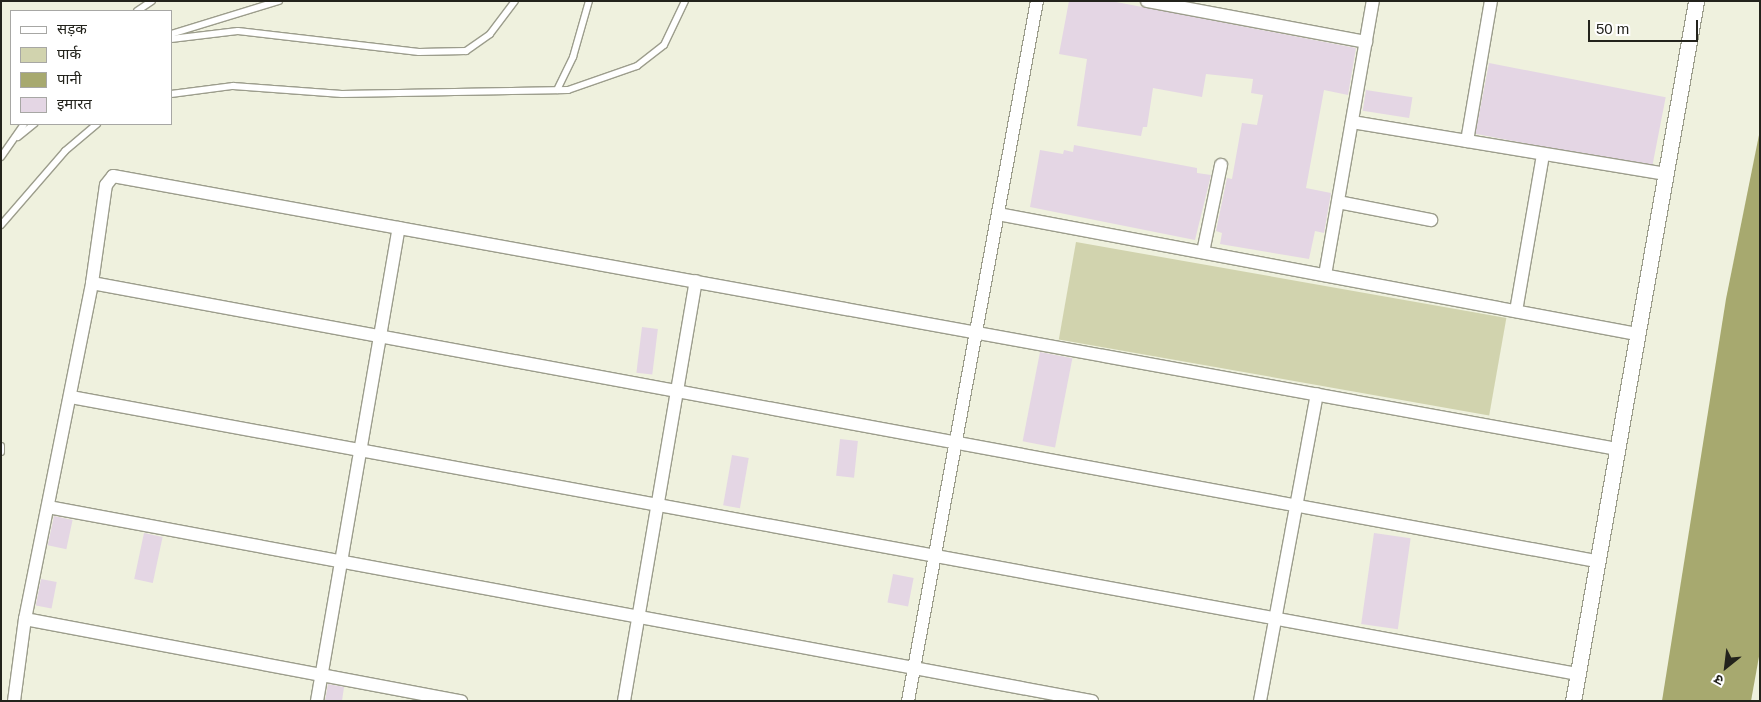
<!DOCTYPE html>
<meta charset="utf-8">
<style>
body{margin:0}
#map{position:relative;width:1761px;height:702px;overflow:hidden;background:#eff1de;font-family:Helvetica,"Noto Sans Devanagari",sans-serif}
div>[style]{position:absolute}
.green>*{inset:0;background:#d1d3ae;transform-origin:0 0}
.water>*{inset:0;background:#a7a96f}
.building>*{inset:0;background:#e4d6e4;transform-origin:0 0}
.roads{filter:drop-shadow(1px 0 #9c9d8c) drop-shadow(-1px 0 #9c9d8c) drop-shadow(0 1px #9c9d8c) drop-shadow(0 -1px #9c9d8c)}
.service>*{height:6px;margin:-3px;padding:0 3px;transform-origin:3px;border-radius:3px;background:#fff}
.minor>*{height:12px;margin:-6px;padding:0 6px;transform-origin:6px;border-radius:6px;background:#fff}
.tertiary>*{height:15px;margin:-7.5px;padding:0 7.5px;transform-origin:7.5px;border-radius:7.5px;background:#fff}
span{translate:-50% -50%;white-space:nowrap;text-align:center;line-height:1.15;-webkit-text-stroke:4px #fff;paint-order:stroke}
.frame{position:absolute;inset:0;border:2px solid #23231c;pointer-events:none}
.legend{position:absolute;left:10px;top:10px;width:162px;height:115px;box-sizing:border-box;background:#fff;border:1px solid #a7a7a4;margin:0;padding:6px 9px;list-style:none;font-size:15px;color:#23231c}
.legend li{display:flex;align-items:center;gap:10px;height:25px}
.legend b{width:25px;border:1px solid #a7a7a4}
.north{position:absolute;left:1701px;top:642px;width:50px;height:50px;-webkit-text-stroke:4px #fff;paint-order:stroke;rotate:209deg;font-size:14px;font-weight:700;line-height:20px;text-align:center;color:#23231c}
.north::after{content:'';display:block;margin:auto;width:18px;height:22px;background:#23231c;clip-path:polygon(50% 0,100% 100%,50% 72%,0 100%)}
.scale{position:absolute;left:1588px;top:20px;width:110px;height:22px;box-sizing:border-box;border:2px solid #23231c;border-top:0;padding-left:6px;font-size:15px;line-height:18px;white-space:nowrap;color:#23231c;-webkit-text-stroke:4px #fff;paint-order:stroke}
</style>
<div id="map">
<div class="green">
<i style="left:1076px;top:242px;width:437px;height:99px;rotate:10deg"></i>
</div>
<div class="water">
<i style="clip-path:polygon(1760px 130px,1760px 651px,1751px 701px,1662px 701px,1726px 299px)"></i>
</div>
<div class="building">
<i style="clip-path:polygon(1069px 1px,1111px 1px,1356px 48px,1348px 95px,1324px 90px,1306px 188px,1331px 193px,1324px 233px,1315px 231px,1309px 259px,1220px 244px,1222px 233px,1216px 231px,1227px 178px,1232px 179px,1242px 123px,1257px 125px,1263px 95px,1251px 93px,1253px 79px,1206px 74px,1202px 97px,1153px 88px,1147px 127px,1143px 127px,1141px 136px,1077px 126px,1087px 59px,1059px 54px)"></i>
<i style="left:1489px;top:63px;width:180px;height:72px;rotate:11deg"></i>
<i style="left:1366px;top:90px;width:47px;height:21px;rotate:9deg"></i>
<i style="clip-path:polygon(1074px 145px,1197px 168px,1197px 173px,1211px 175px,1195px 240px,1030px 207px,1040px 150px,1063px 154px,1064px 150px,1073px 152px)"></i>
<i style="left:642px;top:327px;width:16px;height:46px;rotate:7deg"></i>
<i style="left:1040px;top:352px;width:33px;height:91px;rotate:11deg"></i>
<i style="left:840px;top:439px;width:18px;height:37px;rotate:6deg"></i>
<i style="left:732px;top:455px;width:17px;height:51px;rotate:10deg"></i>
<i style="left:54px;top:516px;width:19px;height:30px;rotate:12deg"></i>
<i style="left:144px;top:533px;width:19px;height:47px;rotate:12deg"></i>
<i style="left:1374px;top:533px;width:37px;height:92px;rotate:8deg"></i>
<i style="left:893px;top:574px;width:21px;height:29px;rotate:11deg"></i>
<i style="left:41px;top:579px;width:16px;height:27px;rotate:11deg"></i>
<i style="clip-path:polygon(328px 684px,344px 687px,342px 701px,325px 701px)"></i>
</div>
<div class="roads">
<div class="service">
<i style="left:137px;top:11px;width:18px;rotate:-34deg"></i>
<i style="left:171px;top:34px;width:113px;rotate:-17deg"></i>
<i style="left:171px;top:39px;width:67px;rotate:-6.8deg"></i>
<i style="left:238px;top:31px;width:182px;rotate:6.6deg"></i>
<i style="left:419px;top:52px;width:47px;rotate:-1.2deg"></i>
<i style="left:466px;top:51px;width:29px;rotate:-35deg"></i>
<i style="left:490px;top:34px;width:41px;rotate:-52.9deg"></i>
<i style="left:557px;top:90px;width:37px;rotate:-64deg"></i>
<i style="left:573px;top:57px;width:58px;rotate:-74.1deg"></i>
<i style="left:171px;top:94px;width:63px;rotate:-7.4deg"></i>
<i style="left:233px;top:86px;width:109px;rotate:4.2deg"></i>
<i style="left:342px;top:94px;width:226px;rotate:-1deg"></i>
<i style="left:568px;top:90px;width:73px;rotate:-19.2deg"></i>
<i style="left:637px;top:66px;width:34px;rotate:-38deg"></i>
<i style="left:664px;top:45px;width:49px;rotate:-64.5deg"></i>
<i style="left:18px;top:137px;width:21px;rotate:-39deg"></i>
<i style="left:1px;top:157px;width:40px;rotate:-55.1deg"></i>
<i style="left:1px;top:225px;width:98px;rotate:-49.1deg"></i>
<i style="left:65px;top:151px;width:42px;rotate:-40.2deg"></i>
<i style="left:1px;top:446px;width:6px;rotate:90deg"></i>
</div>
<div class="minor">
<i style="left:1147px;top:1px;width:223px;rotate:10.6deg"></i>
<i style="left:1352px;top:122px;width:317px;rotate:9.4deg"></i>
<i style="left:1467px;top:141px;width:142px;rotate:-80.3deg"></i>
<i style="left:1338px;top:202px;width:95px;rotate:11deg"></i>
<i style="left:998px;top:214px;width:650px;rotate:10.64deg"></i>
<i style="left:1203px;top:252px;width:89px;rotate:-78.3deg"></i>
<i style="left:1325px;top:275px;width:278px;rotate:-80.1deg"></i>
<i style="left:92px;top:283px;width:1530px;rotate:10.47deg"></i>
<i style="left:1516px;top:311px;width:159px;rotate:-80.2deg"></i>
<i style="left:71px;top:397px;width:1531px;rotate:10.42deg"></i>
<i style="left:48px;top:507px;width:1062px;rotate:10.53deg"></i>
<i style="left:25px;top:619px;width:444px;rotate:10.7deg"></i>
<i style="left:14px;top:701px;width:83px;rotate:-82.4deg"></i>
<i style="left:25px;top:619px;width:343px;rotate:-78.7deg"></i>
<i style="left:92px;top:283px;width:99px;rotate:-81.9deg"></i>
<i style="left:106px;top:185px;width:11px;rotate:-52deg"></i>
<i style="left:113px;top:176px;width:1529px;rotate:10.29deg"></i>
<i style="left:317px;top:701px;width:480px;rotate:-80.2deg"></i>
<i style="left:624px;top:701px;width:426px;rotate:-80.3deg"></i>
<i style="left:908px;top:701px;width:712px;rotate:-79.56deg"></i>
<i style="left:1260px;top:701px;width:312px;rotate:-79.5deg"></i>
</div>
<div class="tertiary">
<i style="left:1573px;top:701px;width:711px;rotate:-80.03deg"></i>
</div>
</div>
<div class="frame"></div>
<ul class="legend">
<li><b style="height:6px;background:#fff"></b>सड़क</li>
<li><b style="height:14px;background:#d1d3ae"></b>पार्क</li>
<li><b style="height:14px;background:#a7a96f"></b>पानी</li>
<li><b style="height:14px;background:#e4d6e4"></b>इमारत</li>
</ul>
<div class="north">उ</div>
<div class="scale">50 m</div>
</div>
